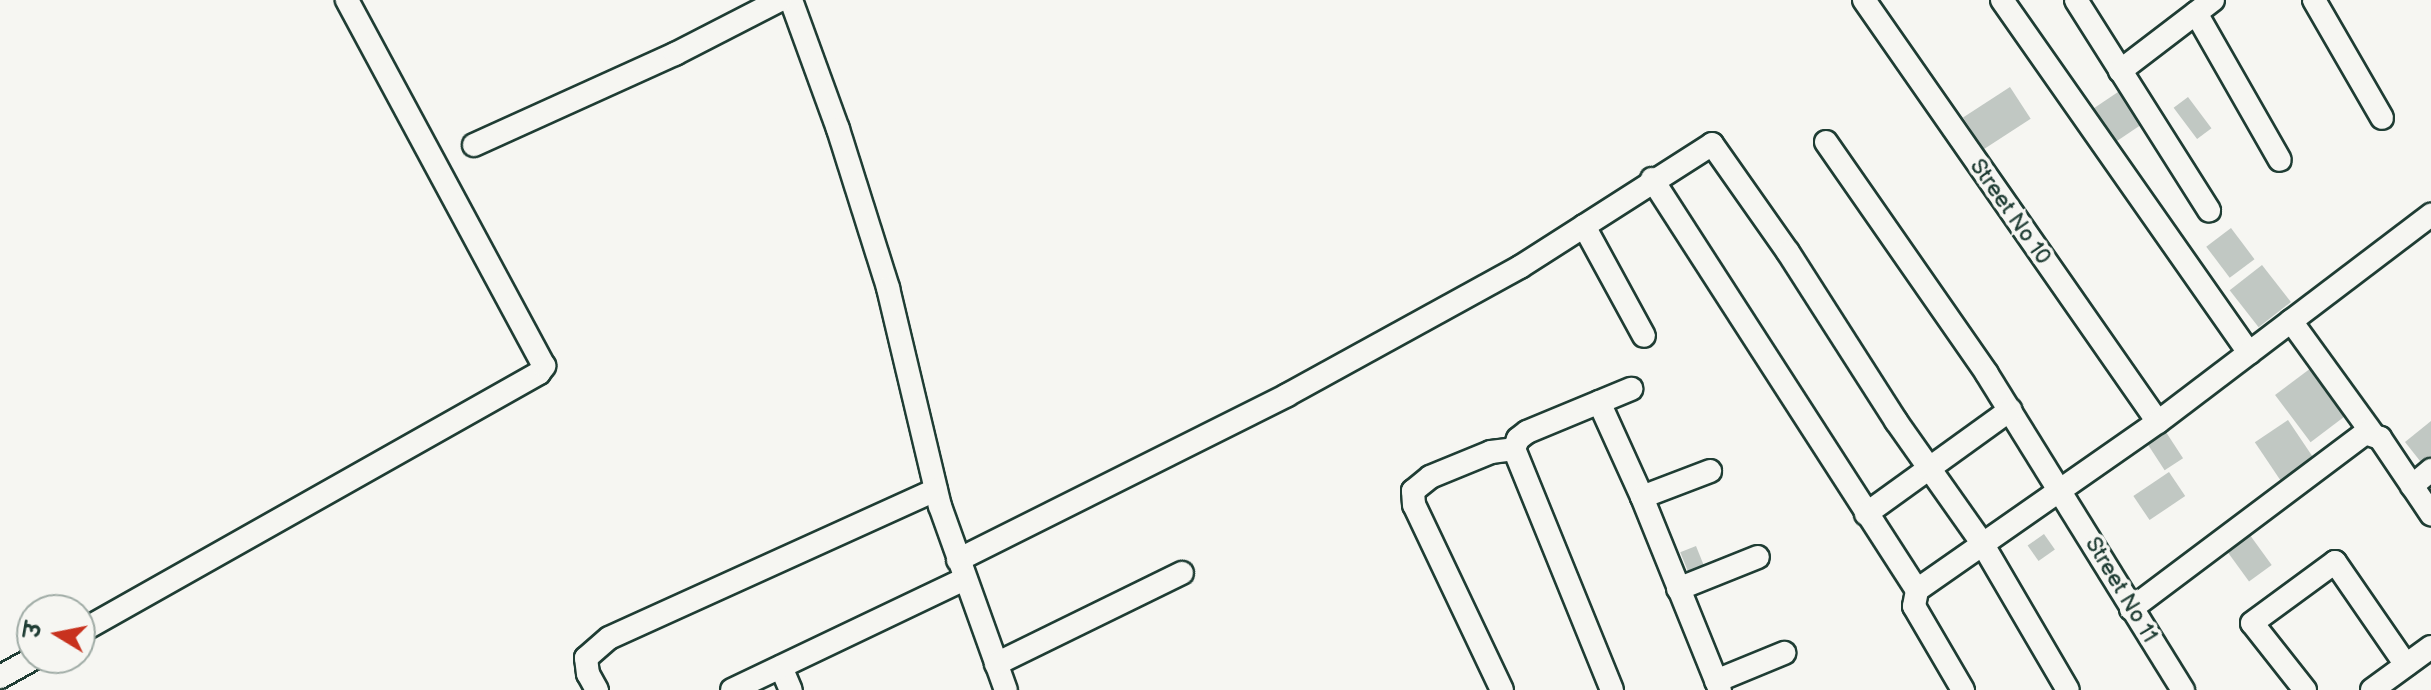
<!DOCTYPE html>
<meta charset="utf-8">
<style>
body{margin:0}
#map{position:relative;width:2431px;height:690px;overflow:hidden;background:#f6f6f2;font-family:"Balsamiq Sans","Playpen Sans Deva",sans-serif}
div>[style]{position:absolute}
.building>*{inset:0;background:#c1c8c3;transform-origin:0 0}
.roads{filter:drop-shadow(2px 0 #1f3d34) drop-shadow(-2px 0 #1f3d34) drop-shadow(0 2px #1f3d34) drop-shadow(0 -2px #1f3d34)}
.minor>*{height:22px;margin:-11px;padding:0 11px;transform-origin:11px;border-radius:11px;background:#f6f6f2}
span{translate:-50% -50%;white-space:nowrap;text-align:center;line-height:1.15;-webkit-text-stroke:7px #f6f6f2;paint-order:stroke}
.street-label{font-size:22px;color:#1f3d34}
.north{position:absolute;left:16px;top:594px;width:80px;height:80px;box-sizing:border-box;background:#f6f6f2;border:2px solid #a0aca6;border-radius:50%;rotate:280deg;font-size:22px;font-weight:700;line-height:32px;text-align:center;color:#1f3d34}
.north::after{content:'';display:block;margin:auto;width:28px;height:36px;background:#c8321e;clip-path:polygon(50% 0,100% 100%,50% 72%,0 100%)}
</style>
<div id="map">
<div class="building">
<i style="left:2010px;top:87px;width:38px;height:56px;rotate:57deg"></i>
<i style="left:2121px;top:90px;width:40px;height:39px;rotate:56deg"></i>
<i style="left:2188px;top:97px;width:39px;height:18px;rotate:53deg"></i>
<i style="left:2231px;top:228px;width:39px;height:31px;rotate:53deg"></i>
<i style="left:2262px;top:265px;width:47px;height:41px;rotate:52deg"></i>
<i style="left:2315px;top:365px;width:59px;height:50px;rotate:53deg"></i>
<i style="left:2288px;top:420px;width:46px;height:40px;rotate:56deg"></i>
<i style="clip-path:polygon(2431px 421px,2431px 460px,2424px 466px,2405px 442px)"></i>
<i style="left:2164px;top:429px;width:35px;height:22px;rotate:57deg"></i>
<i style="left:2169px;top:472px;width:29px;height:43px;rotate:56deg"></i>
<i style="left:2247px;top:531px;width:42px;height:28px;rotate:54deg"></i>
<i style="left:2044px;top:534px;width:19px;height:20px;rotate:55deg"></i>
<i style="left:1696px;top:546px;width:24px;height:17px;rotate:68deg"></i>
</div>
<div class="roads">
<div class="minor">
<i style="left:791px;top:0;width:137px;rotate:70deg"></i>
<i style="left:838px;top:129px;width:167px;rotate:72.5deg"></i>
<i style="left:888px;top:288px;width:224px;rotate:76.6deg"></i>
<i style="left:940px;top:506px;width:195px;rotate:70.3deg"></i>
<i style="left:1864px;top:0;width:514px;rotate:55.14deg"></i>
<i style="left:2002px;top:0;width:431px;rotate:55deg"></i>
<i style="left:2076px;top:0;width:249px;rotate:57.7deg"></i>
<i style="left:2314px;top:0;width:136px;rotate:60deg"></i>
<i style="left:2196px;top:13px;width:169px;rotate:60.3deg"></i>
<i style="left:2120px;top:71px;width:117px;rotate:-37.4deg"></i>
<i style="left:1826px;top:142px;width:282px;rotate:55.2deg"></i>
<i style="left:1987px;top:374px;width:372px;rotate:58.2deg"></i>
<i style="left:474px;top:145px;width:221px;rotate:-24.4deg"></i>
<i style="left:675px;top:54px;width:118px;rotate:-27.2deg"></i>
<i style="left:1652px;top:179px;width:489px;rotate:57.2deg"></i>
<i style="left:1584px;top:226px;width:125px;rotate:61.4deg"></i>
<i style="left:2291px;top:321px;width:138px;rotate:54.1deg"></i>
<i style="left:1599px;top:402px;width:104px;rotate:65.6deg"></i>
<i style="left:1642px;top:497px;width:208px;rotate:68deg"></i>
<i style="left:2412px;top:486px;width:25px;rotate:-40deg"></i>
<i style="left:1642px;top:497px;width:73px;rotate:-20.9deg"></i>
<i style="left:1866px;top:514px;width:178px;rotate:-35.8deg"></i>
<i style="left:958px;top:560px;width:368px;rotate:-26.6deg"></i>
<i style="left:1287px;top:395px;width:266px;rotate:-28.8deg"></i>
<i style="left:1520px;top:267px;width:228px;rotate:-32.6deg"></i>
<i style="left:1712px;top:144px;width:132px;rotate:54.9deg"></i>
<i style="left:1788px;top:252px;width:201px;rotate:57.4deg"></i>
<i style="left:1896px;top:421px;width:149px;rotate:54.8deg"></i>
<i style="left:1982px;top:543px;width:170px;rotate:59.7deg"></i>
<i style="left:1678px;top:589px;width:86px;rotate:-21.8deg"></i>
<i style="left:2131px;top:609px;width:293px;rotate:-36.9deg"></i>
<i style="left:2365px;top:433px;width:16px;rotate:18deg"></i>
<i style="left:2380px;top:438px;width:92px;rotate:56.1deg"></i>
<i style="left:80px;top:632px;width:527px;rotate:-29.43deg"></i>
<i style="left:539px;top:373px;width:9px;rotate:-54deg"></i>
<i style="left:544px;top:366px;width:416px;rotate:-118.3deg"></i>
<i style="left:996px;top:664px;width:207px;rotate:-26.1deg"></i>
<i style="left:781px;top:667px;width:25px;rotate:67deg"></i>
<i style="left:0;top:677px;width:39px;rotate:-29deg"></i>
<i style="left:1716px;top:681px;width:74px;rotate:-22.4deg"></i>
<i style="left:597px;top:690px;width:18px;rotate:-119deg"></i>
<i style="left:588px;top:674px;width:16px;rotate:-97deg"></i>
<i style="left:586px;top:658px;width:30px;rotate:-41deg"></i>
<i style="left:609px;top:638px;width:359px;rotate:-24.4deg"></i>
<i style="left:732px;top:690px;width:258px;rotate:-25.5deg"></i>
<i style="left:1502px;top:690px;width:205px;rotate:-115.4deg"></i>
<i style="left:1414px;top:505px;width:14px;rotate:-94deg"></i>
<i style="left:1413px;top:491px;width:22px;rotate:-39deg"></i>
<i style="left:1430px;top:477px;width:66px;rotate:-22.3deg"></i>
<i style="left:1491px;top:452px;width:23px;rotate:-7deg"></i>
<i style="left:1612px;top:690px;width:260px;rotate:-112.1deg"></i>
<i style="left:1514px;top:449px;width:11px;rotate:-68deg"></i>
<i style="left:1518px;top:439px;width:11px;rotate:-38deg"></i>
<i style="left:1527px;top:432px;width:113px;rotate:-22.5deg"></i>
<i style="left:1963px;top:690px;width:97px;rotate:-120.3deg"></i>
<i style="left:1914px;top:606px;width:16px;rotate:-79deg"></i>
<i style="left:1917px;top:590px;width:294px;rotate:-34.9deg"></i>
<i style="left:2158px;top:422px;width:343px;rotate:-37.2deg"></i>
<i style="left:2305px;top:690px;width:85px;rotate:-128.3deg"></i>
<i style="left:2252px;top:623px;width:103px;rotate:-36.3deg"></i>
<i style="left:2335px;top:562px;width:125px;rotate:55.4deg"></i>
<i style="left:2372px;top:690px;width:73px;rotate:-36.1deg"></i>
</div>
</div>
<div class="street-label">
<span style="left:2010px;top:212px;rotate:55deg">Street No 10</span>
<span style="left:2121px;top:590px;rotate:59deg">Street No 11</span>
</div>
<div class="north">उ</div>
</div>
